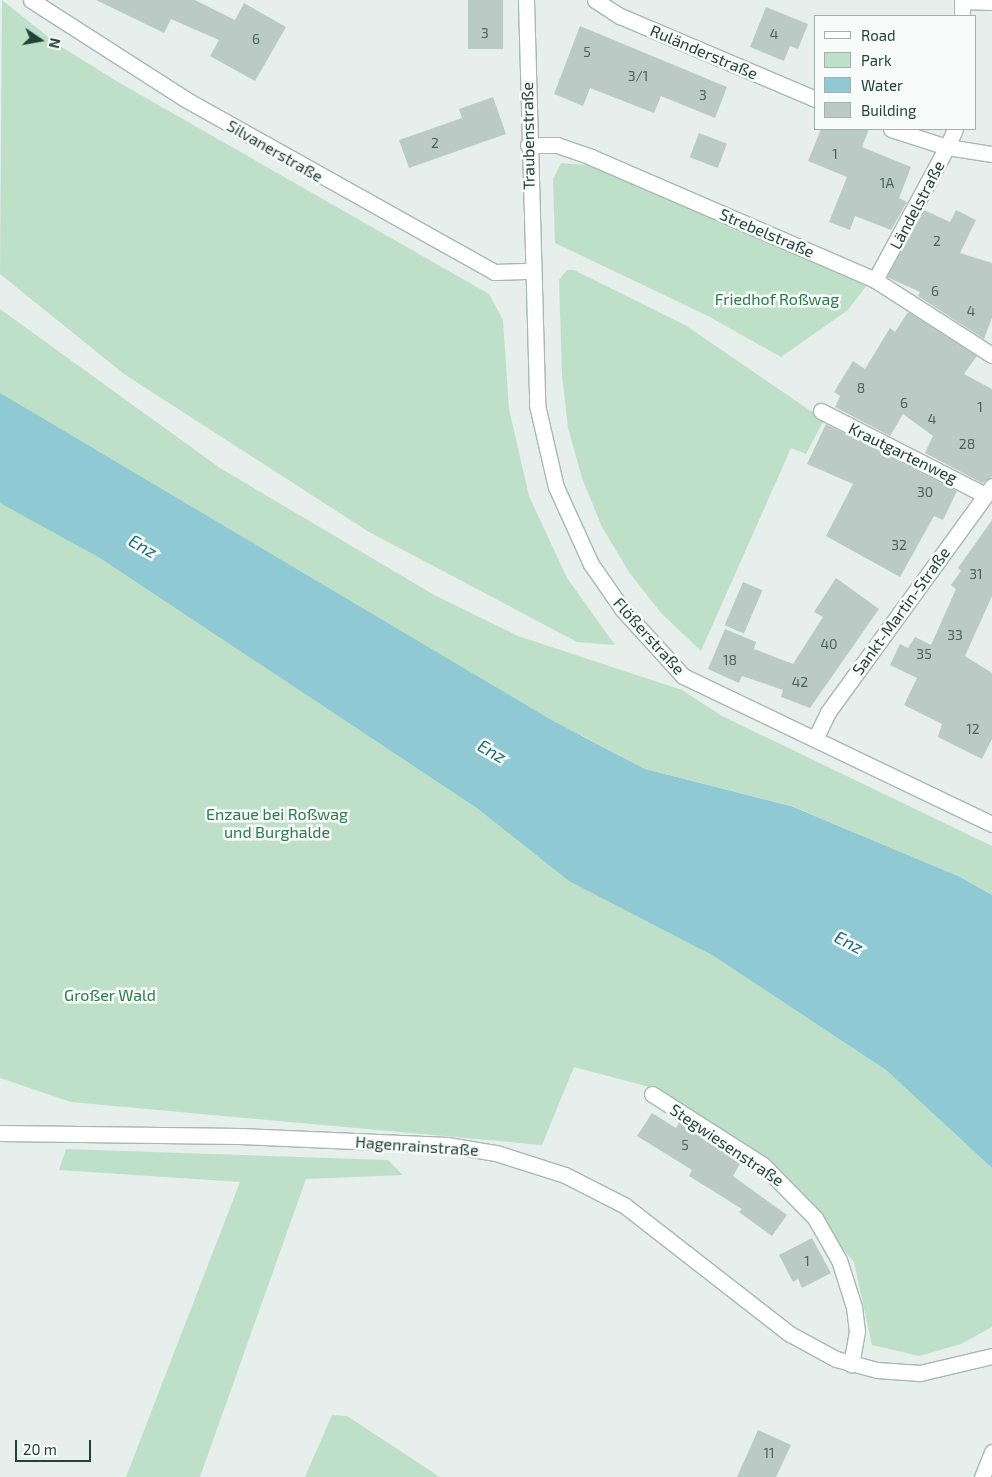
<!DOCTYPE html>
<meta charset="utf-8">
<style>
body{margin:0}
#map{position:relative;width:992px;height:1477px;overflow:hidden;background:#e6efeb;font-family:"Exo 2",sans-serif}
div>[style]{position:absolute}
.green>*{inset:0;background:#bfe0c8}
.water>*{inset:0;background:#8ec9d4}
.building>*{inset:0;background:#bbcac4;transform-origin:0 0}
.roads{filter:drop-shadow(1px 0 #a8b8b2) drop-shadow(-1px 0 #a8b8b2) drop-shadow(0 1px #a8b8b2) drop-shadow(0 -1px #a8b8b2)}
.service>*{height:15px;margin:-7.5px;padding:0 7.5px;transform-origin:7.5px;border-radius:7.5px;background:#fff}
.minor>*{height:15px;margin:-7.5px;padding:0 7.5px;transform-origin:7.5px;border-radius:7.5px;background:#fff}
.tertiary>*{height:15px;margin:-7.5px;padding:0 7.5px;transform-origin:7.5px;border-radius:7.5px;background:#fff}
span{translate:-50% -50%;white-space:nowrap;text-align:center;line-height:1.15;-webkit-text-stroke:5px #f7fbf9;paint-order:stroke}
.number-label{font-size:14px;color:#4a645c}
.number-label span{-webkit-text-stroke-width:0}
.street-label{font-size:16px;color:#24423a}
.park-label{font-size:16px;color:#2d7a4b}
.water-label{font-size:18px;color:#1c6f80;font-style:italic}
.legend{position:absolute;left:814px;top:15px;width:162px;height:115px;box-sizing:border-box;background:#f7fbf9;border:1px solid #a3b1ad;margin:0;padding:6px 9px;list-style:none;font-size:15px;color:#24423a}
.legend li{display:flex;align-items:center;gap:10px;height:25px}
.legend b{width:25px;border:1px solid #a3b1ad}
.north{position:absolute;left:15px;top:15px;width:50px;height:50px;-webkit-text-stroke:4px #f7fbf9;paint-order:stroke;rotate:102deg;font-size:14px;font-weight:700;line-height:20px;text-align:center;color:#24423a}
.north::after{content:'';display:block;margin:auto;width:18px;height:22px;background:#24423a;clip-path:polygon(50% 0,100% 100%,50% 72%,0 100%)}
.scale{position:absolute;left:15px;top:1440px;width:76px;height:22px;box-sizing:border-box;border:2px solid #24423a;border-top:0;padding-left:6px;font-size:15px;line-height:18px;white-space:nowrap;color:#24423a;-webkit-text-stroke:4px #f7fbf9;paint-order:stroke}
</style>
<div id="map">
<div class="green">
<i style="clip-path:polygon(2px 0,57px 44px,118px 82px,489px 294px,503px 320px,509px 409px,529px 496px,567px 578px,615px 645px,577px 642px,369px 532px,124px 374px,0 274px)"></i>
<i style="clip-path:polygon(561px 163px,588px 165px,867px 285px,848px 310px,781px 357px,708px 316px,555px 243px,553px 179px)"></i>
<i style="clip-path:polygon(567px 270px,574px 270px,685px 325px,824px 420px,806px 454px,791px 448px,701px 651px,661px 613px,629px 572px,602px 527px,582px 478px,568px 428px,562px 375px,559px 280px)"></i>
<i style="clip-path:polygon(0 309px,220px 468px,436px 596px,518px 636px,682px 690px,722px 716px,992px 846px,992px 895px,958px 876px,792px 806px,645px 769px,581px 735px,561px 875px,712px 955px,886px 1070px,992px 1168px,992px 1327px,961px 1344px,919px 1356px,872px 1345px,854px 1262px,811px 1212px,657px 1089px,574px 1067px,542px 1145px,71px 1102px,0 1078px)"></i>
<i style="clip-path:polygon(66px 1149px,388px 1160px,403px 1175px,306px 1179px,200px 1477px,126px 1477px,240px 1182px,59px 1170px)"></i>
<i style="clip-path:polygon(332px 1415px,347px 1416px,440px 1477px,305px 1477px)"></i>
</div>
<div class="water">
<i style="clip-path:polygon(0 393px,553px 721px,645px 769px,791px 806px,958px 876px,992px 895px,992px 1168px,886px 1070px,712px 955px,569px 881px,477px 808px,100px 558px,0 503px)"></i>
</div>
<div class="building">
<i style="clip-path:polygon(96px 0,195px 0,235px 20px,244px 3px,286px 27px,255px 81px,210px 56px,219px 40px,171px 19px,164px 33px)"></i>
<i style="left:468px;top:0;width:35px;height:49px"></i>
<i style="clip-path:polygon(766px 7px,808px 24px,798px 49px,790px 46px,784px 61px,750px 47px)"></i>
<i style="clip-path:polygon(580px 26px,727px 87px,715px 118px,661px 96px,654px 113px,590px 88px,583px 106px,554px 94px)"></i>
<i style="clip-path:polygon(493px 97px,506px 134px,409px 168px,399px 140px,462px 118px,459px 109px)"></i>
<i style="clip-path:polygon(821px 129px,869px 129px,862px 147px,911px 167px,899px 198px,907px 202px,891px 230px,855px 216px,850px 230px,829px 222px,847px 177px,808px 161px)"></i>
<i style="left:699px;top:133px;width:30px;height:26px;rotate:21deg"></i>
<i style="clip-path:polygon(924px 210px,950px 222px,956px 210px,976px 220px,960px 253px,992px 263px,992px 318px,984px 339px,918px 296px,920px 292px,887px 277px)"></i>
<i style="clip-path:polygon(908px 312px,977px 356px,964px 374px,992px 389px,992px 477px,982px 483px,925px 453px,933px 436px,903px 414px,890px 436px,835px 407px,840px 396px,834px 392px,853px 361px,865px 369px,890px 328px,895px 332px)"></i>
<i style="clip-path:polygon(826px 424px,957px 491px,943px 520px,934px 516px,900px 577px,826px 536px,853px 484px,807px 464px)"></i>
<i style="clip-path:polygon(992px 520px,992px 596px,965px 656px,992px 673px,992px 739px,982px 759px,938px 737px,942px 724px,904px 705px,917px 678px,890px 665px,900px 644px,908px 648px,915px 637px,931px 645px,956px 589px,951px 585px,961px 571px,958px 568px)"></i>
<i style="clip-path:polygon(836px 578px,879px 609px,810px 708px,781px 697px,783px 690px,742px 676px,739px 683px,708px 669px,725px 629px,756px 642px,754px 649px,793px 664px,823px 617px,814px 612px)"></i>
<i style="left:743px;top:582px;width:21px;height:47px;rotate:23deg"></i>
<i style="clip-path:polygon(652px 1113px,676px 1128px,679px 1122px,741px 1162px,733px 1176px,787px 1215px,772px 1236px,739px 1212px,742px 1209px,689px 1176px,692px 1170px,637px 1136px)"></i>
<i style="clip-path:polygon(812px 1238px,831px 1273px,802px 1288px,798px 1279px,793px 1282px,779px 1255px)"></i>
<i style="clip-path:polygon(758px 1430px,791px 1445px,776px 1477px,737px 1477px)"></i>
</div>
<div class="roads">
<div class="service">
<i style="left:595px;top:0;width:30px;rotate:33deg"></i>
<i style="left:620px;top:16px;width:213px;rotate:23deg"></i>
<i style="left:962px;top:16px;width:15px;rotate:-90deg"></i>
<i style="left:962px;top:1px;width:30px;rotate:2deg"></i>
<i style="left:891px;top:129px;width:59px;rotate:17.8deg"></i>
<i style="left:947px;top:147px;width:46px;rotate:8.8deg"></i>
<i style="left:947px;top:147px;width:20px;rotate:-66deg"></i>
<i style="left:821px;top:411px;width:184px;rotate:27.1deg"></i>
<i style="left:652px;top:1094px;width:132px;rotate:32.6deg"></i>
<i style="left:763px;top:1165px;width:74px;rotate:45.5deg"></i>
<i style="left:815px;top:1218px;width:48px;rotate:60.3deg"></i>
<i style="left:839px;top:1260px;width:49px;rotate:72.3deg"></i>
<i style="left:854px;top:1307px;width:24px;rotate:83deg"></i>
<i style="left:857px;top:1331px;width:34px;rotate:100deg"></i>
</div>
<div class="minor">
<i style="left:31px;top:0;width:183px;rotate:32.7deg"></i>
<i style="left:185px;top:99px;width:354px;rotate:29.2deg"></i>
<i style="left:494px;top:272px;width:38px;rotate:-2deg"></i>
<i style="left:526px;top:0;width:405px;rotate:88.4deg"></i>
<i style="left:537px;top:405px;width:84px;rotate:77deg"></i>
<i style="left:556px;top:487px;width:85px;rotate:65.6deg"></i>
<i style="left:591px;top:564px;width:56px;rotate:55.2deg"></i>
<i style="left:623px;top:610px;width:89px;rotate:47.7deg"></i>
<i style="left:683px;top:676px;width:343px;rotate:25.6deg"></i>
<i style="left:528px;top:145px;width:29px"></i>
<i style="left:557px;top:145px;width:36px;rotate:19deg"></i>
<i style="left:591px;top:157px;width:309px;rotate:23.4deg"></i>
<i style="left:875px;top:280px;width:139px;rotate:32.7deg"></i>
<i style="left:875px;top:280px;width:151px;rotate:-61.6deg"></i>
<i style="left:815px;top:739px;width:30px;rotate:-64deg"></i>
<i style="left:828px;top:712px;width:279px;rotate:-54deg"></i>
<i style="left:982px;top:1477px;width:27px;rotate:-68deg"></i>
</div>
<div class="tertiary">
<i style="left:0;top:1133px;width:240px;rotate:0.7deg"></i>
<i style="left:240px;top:1136px;width:207px;rotate:2.5deg"></i>
<i style="left:447px;top:1145px;width:50px;rotate:9.3deg"></i>
<i style="left:496px;top:1153px;width:72px;rotate:17.7deg"></i>
<i style="left:565px;top:1175px;width:66px;rotate:27deg"></i>
<i style="left:624px;top:1205px;width:210px;rotate:37.9deg"></i>
<i style="left:790px;top:1334px;width:52px;rotate:28.5deg"></i>
<i style="left:836px;top:1359px;width:42px;rotate:15deg"></i>
<i style="left:877px;top:1370px;width:43px;rotate:4deg"></i>
<i style="left:920px;top:1373px;width:74px;rotate:-13.3deg"></i>
</div>
</div>
<div class="number-label">
<span style="left:485px;top:33px">3</span>
<span style="left:774px;top:34px">4</span>
<span style="left:256px;top:39px">6</span>
<span style="left:587px;top:52px">5</span>
<span style="left:638px;top:76px">3/1</span>
<span style="left:703px;top:95px">3</span>
<span style="left:435px;top:143px">2</span>
<span style="left:835px;top:154px">1</span>
<span style="left:887px;top:183px">1A</span>
<span style="left:937px;top:241px">2</span>
<span style="left:935px;top:291px">6</span>
<span style="left:971px;top:311px">4</span>
<span style="left:861px;top:388px">8</span>
<span style="left:904px;top:403px">6</span>
<span style="left:980px;top:407px">1</span>
<span style="left:932px;top:419px">4</span>
<span style="left:967px;top:444px">28</span>
<span style="left:925px;top:492px">30</span>
<span style="left:899px;top:545px">32</span>
<span style="left:976px;top:574px">31</span>
<span style="left:955px;top:635px">33</span>
<span style="left:829px;top:644px">40</span>
<span style="left:924px;top:654px">35</span>
<span style="left:730px;top:660px">18</span>
<span style="left:800px;top:682px">42</span>
<span style="left:973px;top:729px">12</span>
<span style="left:685px;top:1145px">5</span>
<span style="left:807px;top:1261px">1</span>
<span style="left:769px;top:1453px">11</span>
</div>
<div class="street-label">
<span style="left:704px;top:52px;rotate:23deg">Ruländerstraße</span>
<span style="left:528px;top:136px;rotate:-91deg">Traubenstraße</span>
<span style="left:275px;top:151px;rotate:30deg">Silvanerstraße</span>
<span style="left:917px;top:205px;rotate:-62deg">Ländelstraße</span>
<span style="left:767px;top:233px;rotate:23deg">Strebelstraße</span>
<span style="left:903px;top:453px;rotate:26deg">Krautgartenweg</span>
<span style="left:901px;top:611px;rotate:-54deg">Sankt-Martin-Straße</span>
<span style="left:649px;top:636px;rotate:48deg">Flößerstraße</span>
<span style="left:727px;top:1145px;rotate:34deg">Stegwiesenstraße</span>
<span style="left:417px;top:1146px;rotate:4deg">Hagenrainstraße</span>
</div>
<div class="park-label">
<span style="left:777px;top:299px">Friedhof Roßwag</span>
<span style="left:277px;top:823px">Enzaue bei Roßwag<br>und Burghalde</span>
<span style="left:110px;top:995px">Großer Wald</span>
</div>
<div class="water-label">
<span style="left:143px;top:546px;rotate:30deg">Enz</span>
<span style="left:492px;top:751px;rotate:30deg">Enz</span>
<span style="left:849px;top:942px;rotate:27deg">Enz</span>
</div>
<ul class="legend">
<li><b style="height:6px;background:#fff"></b>Road</li>
<li><b style="height:14px;background:#bfe0c8"></b>Park</li>
<li><b style="height:14px;background:#8ec9d4"></b>Water</li>
<li><b style="height:14px;background:#bbcac4"></b>Building</li>
</ul>
<div class="north">N</div>
<div class="scale">20 m</div>
</div>
